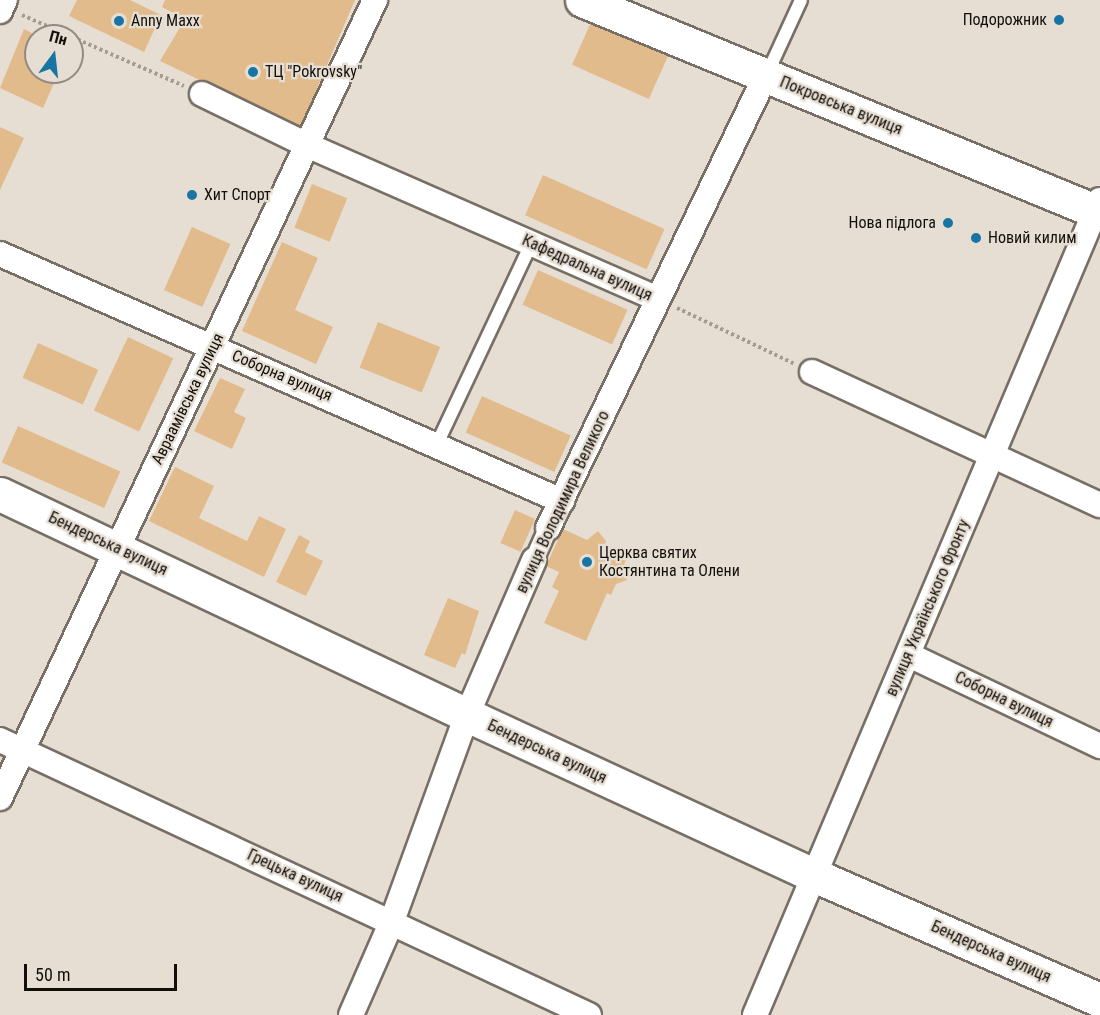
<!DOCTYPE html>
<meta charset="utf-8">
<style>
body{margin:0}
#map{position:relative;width:1100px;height:1015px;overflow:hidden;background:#e7ded3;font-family:"Roboto Condensed",sans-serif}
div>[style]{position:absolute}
.building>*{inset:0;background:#e1bb8b;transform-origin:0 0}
.path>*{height:4px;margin-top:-2px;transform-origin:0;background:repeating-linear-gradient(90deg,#a39c93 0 3px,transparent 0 6px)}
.roads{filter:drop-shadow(2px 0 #776f65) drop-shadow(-2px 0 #776f65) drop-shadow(0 2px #776f65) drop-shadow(0 -2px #776f65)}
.service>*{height:12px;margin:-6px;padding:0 6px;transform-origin:6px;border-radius:6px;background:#fff}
.pedestrian>*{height:18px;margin:-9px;padding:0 9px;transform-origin:9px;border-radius:9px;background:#fff}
.minor>*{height:24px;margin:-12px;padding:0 12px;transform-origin:12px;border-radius:12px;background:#fff}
.secondary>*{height:33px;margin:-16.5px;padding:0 16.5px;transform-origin:16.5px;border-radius:16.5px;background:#fff}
.dots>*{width:16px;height:16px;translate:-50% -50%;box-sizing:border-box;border:3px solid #e7ded3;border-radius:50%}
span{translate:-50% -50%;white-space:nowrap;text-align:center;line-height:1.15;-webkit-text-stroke:4.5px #e7ded3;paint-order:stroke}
.poi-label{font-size:16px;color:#120f0b}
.right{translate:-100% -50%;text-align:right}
.left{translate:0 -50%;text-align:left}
.street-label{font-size:16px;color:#120f0b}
.north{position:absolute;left:24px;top:24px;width:60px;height:60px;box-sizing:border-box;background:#e7ded3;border:2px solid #928b83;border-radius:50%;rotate:15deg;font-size:16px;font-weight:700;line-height:24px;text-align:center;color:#120f0b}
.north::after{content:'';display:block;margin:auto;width:21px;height:27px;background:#1875a3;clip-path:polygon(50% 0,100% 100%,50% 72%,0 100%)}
.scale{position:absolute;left:24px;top:964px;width:153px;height:27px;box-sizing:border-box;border:3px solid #120f0b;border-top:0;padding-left:8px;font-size:18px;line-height:21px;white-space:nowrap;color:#120f0b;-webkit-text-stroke:4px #e7ded3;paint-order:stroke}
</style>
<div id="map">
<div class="building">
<i style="clip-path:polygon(77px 0,130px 0,161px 15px,144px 52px,69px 16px)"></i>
<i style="clip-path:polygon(165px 0,355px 0,300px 128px,160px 61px,185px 19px,162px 7px)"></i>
<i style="left:592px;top:20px;width:84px;height:49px;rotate:24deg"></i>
<i style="clip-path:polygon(24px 29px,36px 35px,36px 72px,59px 72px,43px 108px,0 88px)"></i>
<i style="clip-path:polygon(0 127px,24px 138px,0 190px)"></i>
<i style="left:543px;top:175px;width:133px;height:44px;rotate:24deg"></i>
<i style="left:312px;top:184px;width:38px;height:47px;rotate:22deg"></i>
<i style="left:192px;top:227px;width:42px;height:69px;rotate:24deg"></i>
<i style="clip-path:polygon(282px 242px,318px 258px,295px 310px,333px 327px,316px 364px,242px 331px)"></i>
<i style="left:538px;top:270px;width:98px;height:38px;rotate:24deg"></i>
<i style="left:378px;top:322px;width:67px;height:49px;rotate:22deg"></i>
<i style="left:128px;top:337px;width:50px;height:81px;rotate:25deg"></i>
<i style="left:38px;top:343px;width:66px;height:38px;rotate:24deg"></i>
<i style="clip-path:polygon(220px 378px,245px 389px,234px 412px,246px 418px,232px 449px,194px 431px)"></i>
<i style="left:482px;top:396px;width:97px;height:40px;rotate:24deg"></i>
<i style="left:18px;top:426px;width:112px;height:40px;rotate:24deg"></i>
<i style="clip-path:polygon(175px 467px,214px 486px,199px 518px,247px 541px,259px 516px,286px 529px,264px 577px,149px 521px)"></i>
<i style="left:515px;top:510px;width:22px;height:36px;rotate:24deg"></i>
<i style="clip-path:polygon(563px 529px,587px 540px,598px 531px,606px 541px,604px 547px,627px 558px,622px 569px,627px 580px,616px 584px,611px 595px,607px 593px,586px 641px,544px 623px,559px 591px,552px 587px,559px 572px,546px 566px)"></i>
<i style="clip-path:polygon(299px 535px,310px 541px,305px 552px,323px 561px,306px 596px,276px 582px)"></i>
<i style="clip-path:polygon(448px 598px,479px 611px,465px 655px,462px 653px,455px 668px,424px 655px)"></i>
</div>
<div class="path">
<i style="left:22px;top:15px;width:52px;rotate:23.6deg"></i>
<i style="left:72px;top:37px;width:122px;rotate:23.6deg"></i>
<i style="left:677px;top:308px;width:131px;rotate:25.4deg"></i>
</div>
<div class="roads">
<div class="service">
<i style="left:767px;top:74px;width:81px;rotate:-65.3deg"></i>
<i style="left:437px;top:444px;width:221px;rotate:-64.8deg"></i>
</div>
<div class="pedestrian">
<i style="left:534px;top:560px;width:35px;rotate:-66deg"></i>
</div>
<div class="minor">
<i style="left:0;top:11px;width:12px;rotate:-66deg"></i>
<i style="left:202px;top:94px;width:117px;rotate:25.9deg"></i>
<i style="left:307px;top:145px;width:383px;rotate:23.7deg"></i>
<i style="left:0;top:254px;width:614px;rotate:23.73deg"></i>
<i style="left:812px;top:372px;width:317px;rotate:24.8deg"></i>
<i style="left:548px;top:528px;width:503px;rotate:-64.3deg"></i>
<i style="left:909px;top:655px;width:212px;rotate:25.5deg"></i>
<i style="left:0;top:740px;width:650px;rotate:25.03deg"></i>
<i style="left:0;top:798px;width:882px;rotate:-64.83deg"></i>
<i style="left:351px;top:1015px;width:103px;rotate:-66.4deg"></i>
<i style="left:392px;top:921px;width:219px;rotate:-70deg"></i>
<i style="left:467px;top:715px;width:169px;rotate:-66.6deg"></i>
<i style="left:755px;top:1015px;width:885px;rotate:-67.06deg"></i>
</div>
<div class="secondary">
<i style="left:582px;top:0;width:560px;rotate:22.35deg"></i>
<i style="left:0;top:494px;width:517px;rotate:25.33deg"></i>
<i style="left:467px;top:715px;width:384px;rotate:24.8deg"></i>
<i style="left:816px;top:876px;width:310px;rotate:23.6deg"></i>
</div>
</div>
<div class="dots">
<i style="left:1059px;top:20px;background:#1875a3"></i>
<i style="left:119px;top:21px;background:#1875a3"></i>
<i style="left:253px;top:72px;background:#1875a3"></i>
<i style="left:192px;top:195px;background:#1875a3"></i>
<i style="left:948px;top:223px;background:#1875a3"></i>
<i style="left:976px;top:238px;background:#1875a3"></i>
<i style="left:587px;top:562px;background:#1875a3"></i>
</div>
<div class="poi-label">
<span class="right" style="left:1047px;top:20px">Подорожник</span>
<span class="left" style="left:131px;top:21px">Anny Maxx</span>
<span class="left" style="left:265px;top:72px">ТЦ "Pokrovsky"</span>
<span class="left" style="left:204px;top:195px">Хит Спорт</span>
<span class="right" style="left:936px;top:223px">Нова підлога</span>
<span class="left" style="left:988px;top:238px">Новий килим</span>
<span class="left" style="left:599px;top:562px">Церква святих<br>Костянтина та Олени</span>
</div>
<div class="street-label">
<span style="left:841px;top:106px;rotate:22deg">Покровська вулиця</span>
<span style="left:587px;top:268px;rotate:24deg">Кафедральна вулиця</span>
<span style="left:282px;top:376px;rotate:23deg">Соборна вулиця</span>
<span style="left:188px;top:399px;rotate:-64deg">Авраамівська вулиця</span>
<span style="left:563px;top:502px;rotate:-65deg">вулиця Володимира Великого</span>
<span style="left:108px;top:544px;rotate:25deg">Бендерська вулиця</span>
<span style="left:928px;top:608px;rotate:-67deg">вулиця Українського Фронту</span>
<span style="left:1004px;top:700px;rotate:26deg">Соборна вулиця</span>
<span style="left:547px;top:752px;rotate:25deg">Бендерська вулиця</span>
<span style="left:295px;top:876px;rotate:25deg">Грецька вулиця</span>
<span style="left:991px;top:952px;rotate:24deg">Бендерська вулиця</span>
</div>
<div class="north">Пн</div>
<div class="scale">50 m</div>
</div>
